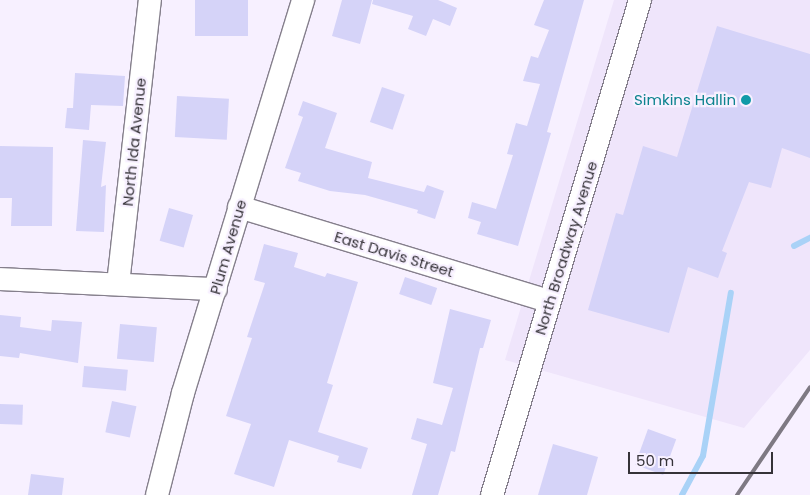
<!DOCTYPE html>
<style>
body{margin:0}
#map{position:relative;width:810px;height:495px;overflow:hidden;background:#f7f0ff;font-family:Poppins,sans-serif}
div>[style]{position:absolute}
.built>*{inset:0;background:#efe5fb}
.stream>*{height:5.5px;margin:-2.75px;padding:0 2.75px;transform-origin:2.75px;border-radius:2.75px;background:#a9d2f7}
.building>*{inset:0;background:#d5d3f8;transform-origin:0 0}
.roads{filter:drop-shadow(1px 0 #857f8c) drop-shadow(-1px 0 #857f8c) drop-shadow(0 1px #857f8c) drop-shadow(0 -1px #857f8c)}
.minor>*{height:22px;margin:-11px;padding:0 11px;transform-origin:11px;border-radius:11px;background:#fff}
.rail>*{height:4px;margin:-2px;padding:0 2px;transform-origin:2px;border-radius:2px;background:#7e7983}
.dots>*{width:14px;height:14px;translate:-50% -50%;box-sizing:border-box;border:2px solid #f7f0ff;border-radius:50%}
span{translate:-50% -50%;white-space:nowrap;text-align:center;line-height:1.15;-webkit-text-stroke:4.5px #f7f0ff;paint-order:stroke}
.culture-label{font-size:15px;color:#0d838f}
.right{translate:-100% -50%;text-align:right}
.street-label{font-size:15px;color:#353238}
.scale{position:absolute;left:628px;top:452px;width:145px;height:22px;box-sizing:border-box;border:2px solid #353238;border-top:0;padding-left:6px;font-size:15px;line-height:18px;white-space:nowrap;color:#353238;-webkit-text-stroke:4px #f7f0ff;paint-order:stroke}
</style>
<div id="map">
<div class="built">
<i style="clip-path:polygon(614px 0,810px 0,810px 350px,744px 428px,505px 360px)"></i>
</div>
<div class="stream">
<i style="left:794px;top:246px;width:18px;rotate:-27deg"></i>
<i style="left:682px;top:495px;width:44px;rotate:-61.7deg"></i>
<i style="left:703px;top:456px;width:165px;rotate:-80.3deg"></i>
</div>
<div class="building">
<i style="left:195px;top:0;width:53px;height:36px"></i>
<i style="clip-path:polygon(342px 0,372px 0,360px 44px,332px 36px)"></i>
<i style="clip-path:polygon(373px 0,438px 0,457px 8px,450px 26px,433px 19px,426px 36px,408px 29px,413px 16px,372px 4px)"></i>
<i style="clip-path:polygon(544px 0,584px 0,547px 132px,551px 133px,518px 246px,477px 234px,481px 222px,468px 218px,472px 202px,496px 209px,513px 155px,507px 154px,516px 123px,527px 126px,540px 84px,523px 81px,531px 56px,538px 58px,549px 30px,534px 25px)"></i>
<i style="clip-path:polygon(717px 26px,810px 54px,810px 158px,782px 148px,771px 188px,749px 182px,722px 251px,727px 253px,718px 278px,688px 267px,669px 333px,588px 310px,616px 213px,623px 215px,643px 146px,677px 157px)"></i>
<i style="clip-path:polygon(75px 73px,125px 76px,123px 106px,91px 105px,89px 130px,65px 128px,67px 108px,73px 108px)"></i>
<i style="left:382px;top:87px;width:24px;height:37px;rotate:19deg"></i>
<i style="left:177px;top:96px;width:52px;height:41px;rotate:3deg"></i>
<i style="clip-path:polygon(303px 101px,337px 113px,325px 148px,372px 162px,368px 178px,424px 192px,427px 185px,444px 191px,435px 219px,417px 213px,418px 210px,365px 195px,330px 191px,298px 181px,301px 173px,285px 168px,303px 117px,298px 115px)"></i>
<i style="clip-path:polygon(83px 140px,106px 142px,101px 187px,106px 185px,104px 232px,76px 231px)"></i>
<i style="clip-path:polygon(0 146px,53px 147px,52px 226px,11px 226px,12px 198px,0 198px)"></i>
<i style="left:169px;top:208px;width:25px;height:34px;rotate:16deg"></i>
<i style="clip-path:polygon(264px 244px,298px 253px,294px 267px,325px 277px,327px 273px,358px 282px,327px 383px,333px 385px,318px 432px,368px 448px,361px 469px,337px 462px,339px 456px,289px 440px,274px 487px,234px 474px,251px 424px,226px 416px,252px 338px,247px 337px,265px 283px,254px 280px)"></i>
<i style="left:405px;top:277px;width:34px;height:18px;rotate:19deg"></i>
<i style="clip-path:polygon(450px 309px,491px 320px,483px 348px,480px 348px,455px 452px,451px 451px,438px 495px,412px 495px,427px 444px,411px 439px,417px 418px,442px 425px,453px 388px,433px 383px)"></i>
<i style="clip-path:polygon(0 315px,21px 317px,20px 327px,51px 331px,52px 320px,82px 322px,78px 363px,20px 353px,19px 358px,0 356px)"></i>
<i style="left:120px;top:324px;width:37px;height:35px;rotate:5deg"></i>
<i style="left:84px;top:366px;width:44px;height:21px;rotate:5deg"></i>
<i style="left:112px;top:401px;width:25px;height:32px;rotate:12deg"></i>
<i style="left:0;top:404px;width:23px;height:20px;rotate:2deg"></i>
<i style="left:648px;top:429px;width:30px;height:38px;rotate:20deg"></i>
<i style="clip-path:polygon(553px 444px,598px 457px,587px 495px,538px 495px)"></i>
<i style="clip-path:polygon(31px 474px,64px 478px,62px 495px,28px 495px)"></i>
</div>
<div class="roads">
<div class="minor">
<i style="left:239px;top:207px;width:324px;rotate:16.9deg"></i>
<i style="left:0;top:279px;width:216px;rotate:2.7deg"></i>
<i style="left:118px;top:284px;width:286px;rotate:-83.6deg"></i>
<i style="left:157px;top:495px;width:105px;rotate:-75.7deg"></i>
<i style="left:183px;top:393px;width:411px;rotate:-73deg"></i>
<i style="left:492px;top:495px;width:517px;rotate:-73.35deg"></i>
</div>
</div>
<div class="rail">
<i style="left:737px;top:495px;width:130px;rotate:-55.9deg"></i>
</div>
<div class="dots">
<i style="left:746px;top:100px;background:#0f9aa8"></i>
</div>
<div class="culture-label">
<span class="right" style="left:736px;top:100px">Simkins Hallin</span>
</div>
<div class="street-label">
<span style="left:134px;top:142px;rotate:-84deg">North Ida Avenue</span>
<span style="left:228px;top:247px;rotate:-74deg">Plum Avenue</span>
<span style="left:566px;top:248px;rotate:-73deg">North Broadway Avenue</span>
<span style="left:394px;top:254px;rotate:17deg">East Davis Street</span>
</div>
<div class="scale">50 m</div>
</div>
